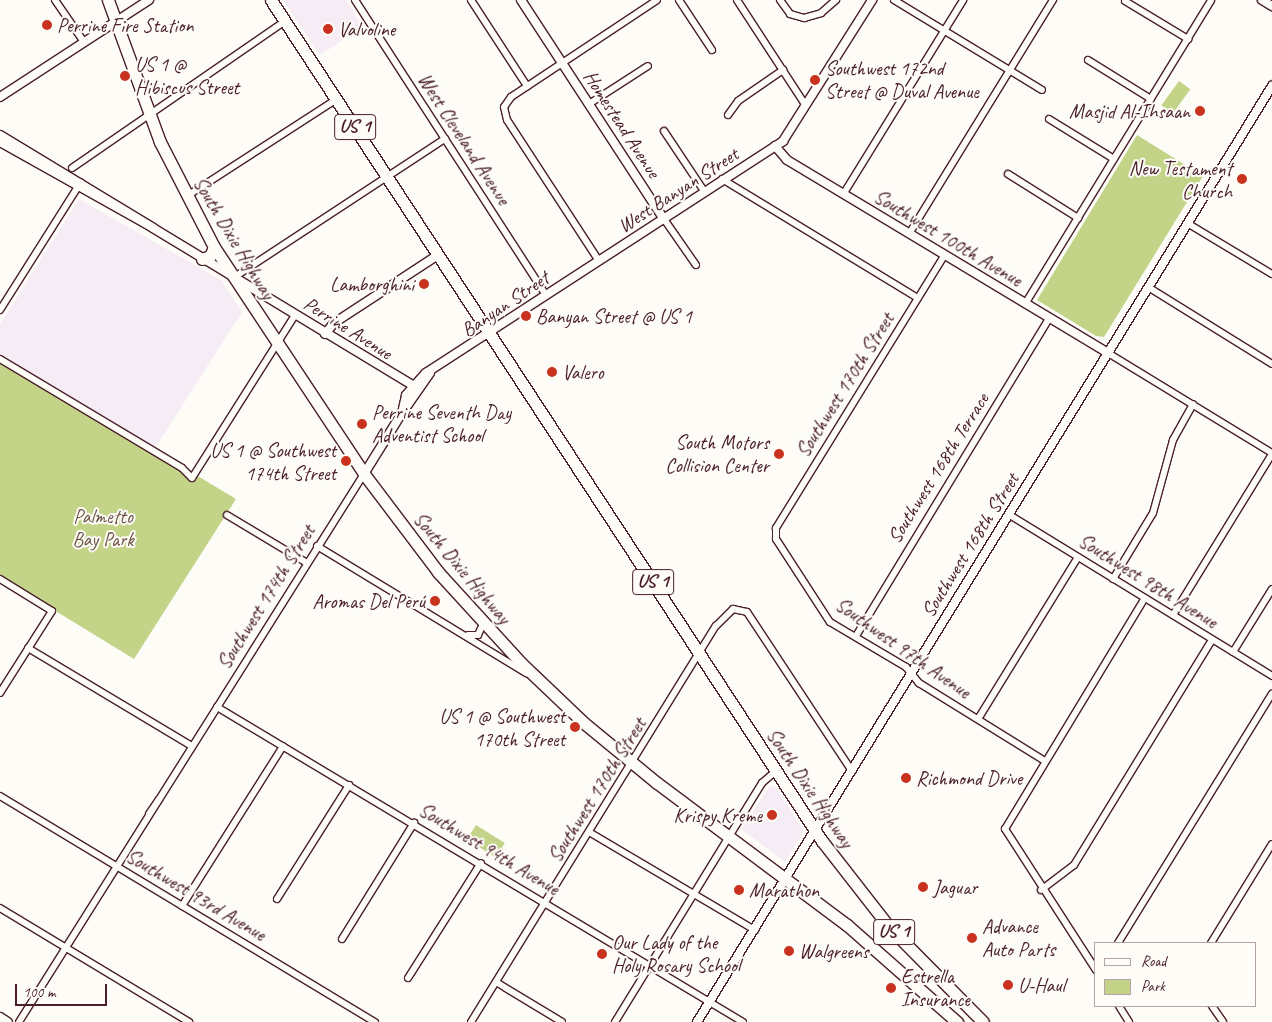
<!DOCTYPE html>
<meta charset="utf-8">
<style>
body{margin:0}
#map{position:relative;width:1272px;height:1022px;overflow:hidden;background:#fdfcf7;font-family:Caveat,sans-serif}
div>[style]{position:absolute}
.built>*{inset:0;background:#f6ecf6}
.green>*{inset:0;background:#c3d489;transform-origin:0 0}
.roads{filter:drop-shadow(1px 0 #4a1f2b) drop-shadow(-1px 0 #4a1f2b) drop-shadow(0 1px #4a1f2b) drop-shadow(0 -1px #4a1f2b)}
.minor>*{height:6px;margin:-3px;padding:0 3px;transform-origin:3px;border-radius:3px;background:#fdfcf7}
.tertiary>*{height:8px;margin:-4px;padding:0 4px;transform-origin:4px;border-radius:4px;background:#fdfcf7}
.trunk>*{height:11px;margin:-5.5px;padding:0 5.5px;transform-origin:5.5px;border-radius:5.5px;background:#fdfcf7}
.dots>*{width:14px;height:14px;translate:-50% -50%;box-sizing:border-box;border:2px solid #fdfcf7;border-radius:50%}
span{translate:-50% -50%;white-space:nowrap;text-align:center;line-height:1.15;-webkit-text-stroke:4px #fdfcf7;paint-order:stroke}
.shield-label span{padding:1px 4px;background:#fdfcf7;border:1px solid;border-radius:4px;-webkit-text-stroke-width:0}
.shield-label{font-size:19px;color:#4a1f2b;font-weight:700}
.poi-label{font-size:20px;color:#4a1f2b}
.left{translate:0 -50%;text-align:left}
.right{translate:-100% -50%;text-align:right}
.street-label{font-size:20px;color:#4a1f2b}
.park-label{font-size:20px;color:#6e5547}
.legend{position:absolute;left:1094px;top:942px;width:162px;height:65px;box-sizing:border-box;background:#fdfcf7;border:1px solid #b5a4a5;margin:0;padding:6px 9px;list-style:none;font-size:15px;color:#4a1f2b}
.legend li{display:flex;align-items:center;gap:10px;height:25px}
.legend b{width:25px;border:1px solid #b5a4a5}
.scale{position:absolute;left:15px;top:984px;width:92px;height:22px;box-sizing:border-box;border:2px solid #4a1f2b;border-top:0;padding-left:6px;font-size:15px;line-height:18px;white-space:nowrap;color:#4a1f2b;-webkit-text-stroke:4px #fdfcf7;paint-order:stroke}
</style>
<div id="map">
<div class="built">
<i style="clip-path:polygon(283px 0,346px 0,363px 27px,320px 55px)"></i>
<i style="clip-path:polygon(79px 199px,221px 280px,242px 312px,155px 448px,0 357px,0 324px)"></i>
<i style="clip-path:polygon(770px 786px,775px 786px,804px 831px,785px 862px,741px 829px)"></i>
</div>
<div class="green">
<i style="left:1179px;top:81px;width:14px;height:30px;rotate:36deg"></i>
<i style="clip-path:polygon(1137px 135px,1203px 176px,1104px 337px,1096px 336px,1037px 300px)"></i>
<i style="clip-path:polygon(0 357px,236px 499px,134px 659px,0 577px)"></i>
<i style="left:476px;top:825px;width:34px;height:17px;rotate:32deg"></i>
</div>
<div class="roads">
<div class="minor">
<i style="left:55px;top:0;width:51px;rotate:55.4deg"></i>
<i style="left:355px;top:0;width:351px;rotate:57.1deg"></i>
<i style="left:471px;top:0;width:103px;rotate:56.9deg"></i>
<i style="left:679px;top:0;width:60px;rotate:56.6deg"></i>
<i style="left:737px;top:0;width:126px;rotate:56.9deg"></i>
<i style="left:780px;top:0;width:17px;rotate:54deg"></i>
<i style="left:790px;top:14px;width:15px;rotate:16deg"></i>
<i style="left:804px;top:18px;width:18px;rotate:-16deg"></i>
<i style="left:821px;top:13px;width:20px;rotate:-41deg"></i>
<i style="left:894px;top:0;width:173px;rotate:31.3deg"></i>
<i style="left:1125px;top:1px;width:74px;rotate:31.1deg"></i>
<i style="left:1088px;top:60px;width:74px;rotate:31.8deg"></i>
<i style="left:589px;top:104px;width:70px;rotate:-32.8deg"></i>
<i style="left:728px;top:115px;width:17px;rotate:-54deg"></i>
<i style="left:738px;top:101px;width:55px;rotate:-34.6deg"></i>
<i style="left:1049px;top:119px;width:76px;rotate:31.6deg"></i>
<i style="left:664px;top:131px;width:72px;rotate:56.3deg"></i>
<i style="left:72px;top:168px;width:259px;rotate:-34.6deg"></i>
<i style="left:1008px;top:174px;width:83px;rotate:32.2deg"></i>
<i style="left:722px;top:179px;width:229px;rotate:31.3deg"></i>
<i style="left:844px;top:193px;width:227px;rotate:-58.3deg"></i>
<i style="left:187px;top:196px;width:179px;rotate:-32.9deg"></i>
<i style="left:664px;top:219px;width:56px;rotate:55.2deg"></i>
<i style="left:1187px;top:223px;width:99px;rotate:31deg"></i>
<i style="left:909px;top:234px;width:275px;rotate:-58.4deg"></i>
<i style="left:944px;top:256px;width:320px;rotate:121.7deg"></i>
<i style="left:776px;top:528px;width:11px;rotate:90deg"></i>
<i style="left:776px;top:539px;width:99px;rotate:57deg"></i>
<i style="left:830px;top:622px;width:88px;rotate:30.6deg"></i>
<i style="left:906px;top:667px;width:21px;rotate:51deg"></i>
<i style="left:919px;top:683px;width:148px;rotate:31.8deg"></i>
<i style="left:599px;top:261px;width:168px;rotate:-123.1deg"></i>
<i style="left:507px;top:120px;width:13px;rotate:-103deg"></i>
<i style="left:504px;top:107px;width:12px;rotate:-55deg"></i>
<i style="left:511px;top:97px;width:175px;rotate:-33.6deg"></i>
<i style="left:233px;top:278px;width:254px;rotate:-33.3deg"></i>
<i style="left:1148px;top:287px;width:146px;rotate:31.8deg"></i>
<i style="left:1025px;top:304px;width:356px;rotate:-58.5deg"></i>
<i style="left:0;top:310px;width:151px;rotate:-57.7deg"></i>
<i style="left:1108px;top:353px;width:192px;rotate:31.4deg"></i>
<i style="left:0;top:359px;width:212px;rotate:30.9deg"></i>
<i style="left:182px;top:468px;width:14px;rotate:45deg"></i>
<i style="left:192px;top:478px;width:193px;rotate:-57.7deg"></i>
<i style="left:1008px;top:514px;width:310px;rotate:31.5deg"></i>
<i style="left:227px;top:515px;width:93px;rotate:31deg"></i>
<i style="left:317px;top:546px;width:245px;rotate:31.3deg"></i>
<i style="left:0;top:579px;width:61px;rotate:31.6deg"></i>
<i style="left:52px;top:611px;width:97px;rotate:122.4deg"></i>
<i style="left:1113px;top:579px;width:77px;rotate:-58.8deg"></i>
<i style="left:1153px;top:513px;width:76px;rotate:-74.7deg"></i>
<i style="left:1173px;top:440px;width:41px;rotate:-60.9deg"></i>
<i style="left:1173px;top:615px;width:189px;rotate:-58.4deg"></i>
<i style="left:468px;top:635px;width:10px"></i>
<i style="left:478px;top:635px;width:12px;rotate:-66deg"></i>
<i style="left:856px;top:636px;width:372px;rotate:-58.7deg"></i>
<i style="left:28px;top:648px;width:191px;rotate:30.9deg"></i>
<i style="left:1233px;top:652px;width:74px;rotate:-58.2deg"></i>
<i style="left:217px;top:707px;width:613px;rotate:30.92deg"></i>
<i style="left:978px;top:719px;width:190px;rotate:-58.3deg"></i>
<i style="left:0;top:796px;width:438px;rotate:31.1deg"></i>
<i style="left:149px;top:814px;width:18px;rotate:-56deg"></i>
<i style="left:589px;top:832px;width:193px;rotate:30.6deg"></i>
<i style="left:1041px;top:890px;width:41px;rotate:-37.1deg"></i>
<i style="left:1074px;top:865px;width:264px;rotate:-58.5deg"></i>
<i style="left:277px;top:899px;width:135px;rotate:-57.7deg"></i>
<i style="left:182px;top:906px;width:189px;rotate:-57.7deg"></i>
<i style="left:0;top:908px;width:221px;rotate:31.1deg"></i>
<i style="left:342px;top:939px;width:137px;rotate:-58.2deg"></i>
<i style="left:1118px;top:943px;width:293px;rotate:-58.3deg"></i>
<i style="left:1211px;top:943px;width:116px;rotate:-58.4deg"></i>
<i style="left:1096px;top:970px;width:168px;rotate:-122.8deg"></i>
<i style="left:1005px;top:829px;width:270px;rotate:-58.8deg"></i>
<i style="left:408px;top:978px;width:136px;rotate:-57.6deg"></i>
<i style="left:496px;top:982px;width:77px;rotate:31.2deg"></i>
<i style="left:1119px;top:1006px;width:19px;rotate:58deg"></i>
<i style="left:1212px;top:1006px;width:19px;rotate:55deg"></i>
<i style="left:19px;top:1022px;width:648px;rotate:-57.81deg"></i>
<i style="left:471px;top:1022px;width:466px;rotate:-58.3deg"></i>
<i style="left:716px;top:626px;width:24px;rotate:-45deg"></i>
<i style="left:733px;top:609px;width:14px;rotate:12deg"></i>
<i style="left:747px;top:612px;width:191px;rotate:56.6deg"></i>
<i style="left:615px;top:1022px;width:281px;rotate:-58.4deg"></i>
<i style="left:762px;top:783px;width:18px;rotate:-41deg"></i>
</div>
<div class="tertiary">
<i style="left:521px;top:0;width:262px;rotate:56.9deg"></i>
<i style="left:1262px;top:0;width:12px;rotate:31deg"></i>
<i style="left:0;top:97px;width:178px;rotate:-33.1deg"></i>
<i style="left:0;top:135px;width:178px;rotate:31.2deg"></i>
<i style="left:0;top:142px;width:176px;rotate:29.3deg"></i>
<i style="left:153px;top:228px;width:307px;rotate:31.2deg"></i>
<i style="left:775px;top:146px;width:18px;rotate:49deg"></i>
<i style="left:787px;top:160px;width:375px;rotate:31deg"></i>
<i style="left:325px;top:334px;width:14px;rotate:-51deg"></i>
<i style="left:334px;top:323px;width:124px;rotate:-33.2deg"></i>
<i style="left:430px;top:373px;width:49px;rotate:125deg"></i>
<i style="left:402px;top:413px;width:18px;rotate:-77deg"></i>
<i style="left:406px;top:395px;width:30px;rotate:-48deg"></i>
<i style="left:426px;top:373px;width:426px;rotate:-33deg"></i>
<i style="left:783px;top:141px;width:167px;rotate:-57.7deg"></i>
<i style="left:364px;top:474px;width:72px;rotate:-58.1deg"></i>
<i style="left:0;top:1017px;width:9px;rotate:32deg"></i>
<i style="left:697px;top:1022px;width:1099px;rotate:-58.44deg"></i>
</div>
<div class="trunk">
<i style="left:108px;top:0;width:151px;rotate:69.9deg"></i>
<i style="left:160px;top:142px;width:118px;rotate:62.8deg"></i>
<i style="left:214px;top:247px;width:272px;rotate:56.5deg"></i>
<i style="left:364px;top:474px;width:123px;rotate:52.9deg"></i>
<i style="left:438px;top:572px;width:123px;rotate:47.6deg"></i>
<i style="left:521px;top:663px;width:87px;rotate:43.6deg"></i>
<i style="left:584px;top:723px;width:94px;rotate:39.4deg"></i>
<i style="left:657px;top:783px;width:237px;rotate:36.8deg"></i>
<i style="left:847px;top:925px;width:147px;rotate:41.4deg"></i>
<i style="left:271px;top:0;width:1005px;rotate:56.77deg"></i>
<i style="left:822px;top:841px;width:110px;rotate:52deg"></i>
<i style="left:890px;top:928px;width:132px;rotate:45.3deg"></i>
<i style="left:202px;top:259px;width:9px;rotate:-21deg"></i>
<i style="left:210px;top:256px;width:10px;rotate:-66deg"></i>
</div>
</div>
<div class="dots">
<i style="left:47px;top:25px;background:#c8321e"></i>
<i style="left:328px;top:29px;background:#c8321e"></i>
<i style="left:125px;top:76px;background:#c8321e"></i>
<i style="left:815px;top:80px;background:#c8321e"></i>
<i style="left:1200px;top:111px;background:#c8321e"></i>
<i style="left:1242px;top:179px;background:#c8321e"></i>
<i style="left:424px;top:284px;background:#c8321e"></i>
<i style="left:526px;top:316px;background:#c8321e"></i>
<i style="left:552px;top:372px;background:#c8321e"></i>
<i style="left:362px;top:424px;background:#c8321e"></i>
<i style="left:779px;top:454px;background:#c8321e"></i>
<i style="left:346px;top:461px;background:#c8321e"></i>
<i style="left:435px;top:601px;background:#c8321e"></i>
<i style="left:575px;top:727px;background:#c8321e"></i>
<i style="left:906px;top:778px;background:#c8321e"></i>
<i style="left:772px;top:815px;background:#c8321e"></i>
<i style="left:923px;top:887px;background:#c8321e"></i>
<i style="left:739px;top:890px;background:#c8321e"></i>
<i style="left:972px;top:938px;background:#c8321e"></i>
<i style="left:789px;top:951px;background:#c8321e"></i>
<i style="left:602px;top:954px;background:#c8321e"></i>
<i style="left:1008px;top:985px;background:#c8321e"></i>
<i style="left:891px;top:988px;background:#c8321e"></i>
</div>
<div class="shield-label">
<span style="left:355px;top:127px">US 1</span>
<span style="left:653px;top:582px">US 1</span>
<span style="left:894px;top:932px">US 1</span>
</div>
<div class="poi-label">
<span class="left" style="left:57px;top:25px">Perrine Fire Station</span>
<span class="left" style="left:338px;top:29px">Valvoline</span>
<span class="left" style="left:135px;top:76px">US 1 @<br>Hibiscus Street</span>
<span class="left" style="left:825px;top:80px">Southwest 172nd<br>Street @ Duval Avenue</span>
<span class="right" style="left:1190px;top:111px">Masjid Al-Ihsaan</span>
<span class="right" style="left:1232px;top:180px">New Testament<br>Church</span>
<span class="right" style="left:414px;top:284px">Lamborghini</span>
<span class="left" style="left:536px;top:316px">Banyan Street @ US 1</span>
<span class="left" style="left:562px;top:372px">Valero</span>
<span class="left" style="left:372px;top:424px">Perrine Seventh Day<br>Adventist School</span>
<span class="right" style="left:769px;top:454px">South Motors<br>Collision Center</span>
<span class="right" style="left:336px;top:462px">US 1 @ Southwest<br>174th Street</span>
<span class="right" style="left:425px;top:601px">Aromas Del Perú</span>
<span class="right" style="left:565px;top:728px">US 1 @ Southwest<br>170th Street</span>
<span class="left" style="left:916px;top:778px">Richmond Drive</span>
<span class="right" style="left:762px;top:815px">Krispy Kreme</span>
<span class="left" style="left:933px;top:887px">Jaguar</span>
<span class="left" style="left:749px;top:890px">Marathon</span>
<span class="left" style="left:982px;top:938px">Advance<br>Auto Parts</span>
<span class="left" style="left:612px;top:954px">Our Lady of the<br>Holy Rosary School</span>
<span class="left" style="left:799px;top:951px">Walgreens</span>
<span class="left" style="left:901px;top:988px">Estrella<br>Insurance</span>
<span class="left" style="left:1018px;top:985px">U-Haul</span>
</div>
<div class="street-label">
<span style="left:622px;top:124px;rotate:57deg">Homestead Avenue</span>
<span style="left:464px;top:139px;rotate:57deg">West Cleveland Avenue</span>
<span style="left:678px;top:190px;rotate:-33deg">West Banyan Street</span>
<span style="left:234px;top:238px;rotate:59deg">South Dixie Highway</span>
<span style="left:948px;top:238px;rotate:31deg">Southwest 100th Avenue</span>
<span style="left:505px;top:304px;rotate:-34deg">Banyan Street</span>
<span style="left:348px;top:328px;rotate:32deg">Perrine Avenue</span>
<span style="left:845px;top:385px;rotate:-58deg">Southwest 170th Street</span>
<span style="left:938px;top:468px;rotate:-58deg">Southwest 168th Terrace</span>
<span style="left:970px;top:545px;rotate:-58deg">Southwest 168th Street</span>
<span style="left:462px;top:568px;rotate:50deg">South Dixie Highway</span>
<span style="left:1148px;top:581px;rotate:32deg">Southwest 98th Avenue</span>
<span style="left:266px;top:597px;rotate:-58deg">Southwest 174th Street</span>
<span style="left:903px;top:648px;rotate:35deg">Southwest 97th Avenue</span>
<span style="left:810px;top:788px;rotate:56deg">South Dixie Highway</span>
<span style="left:597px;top:790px;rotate:-58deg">Southwest 170th Street</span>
<span style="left:489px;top:849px;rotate:31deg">Southwest 94th Avenue</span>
<span style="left:196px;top:895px;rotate:31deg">Southwest 93rd Avenue</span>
</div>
<div class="park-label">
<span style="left:103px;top:528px">Palmetto<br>Bay Park</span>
</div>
<ul class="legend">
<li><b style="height:6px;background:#fdfcf7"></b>Road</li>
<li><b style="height:14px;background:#c3d489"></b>Park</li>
</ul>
<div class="scale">100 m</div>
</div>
